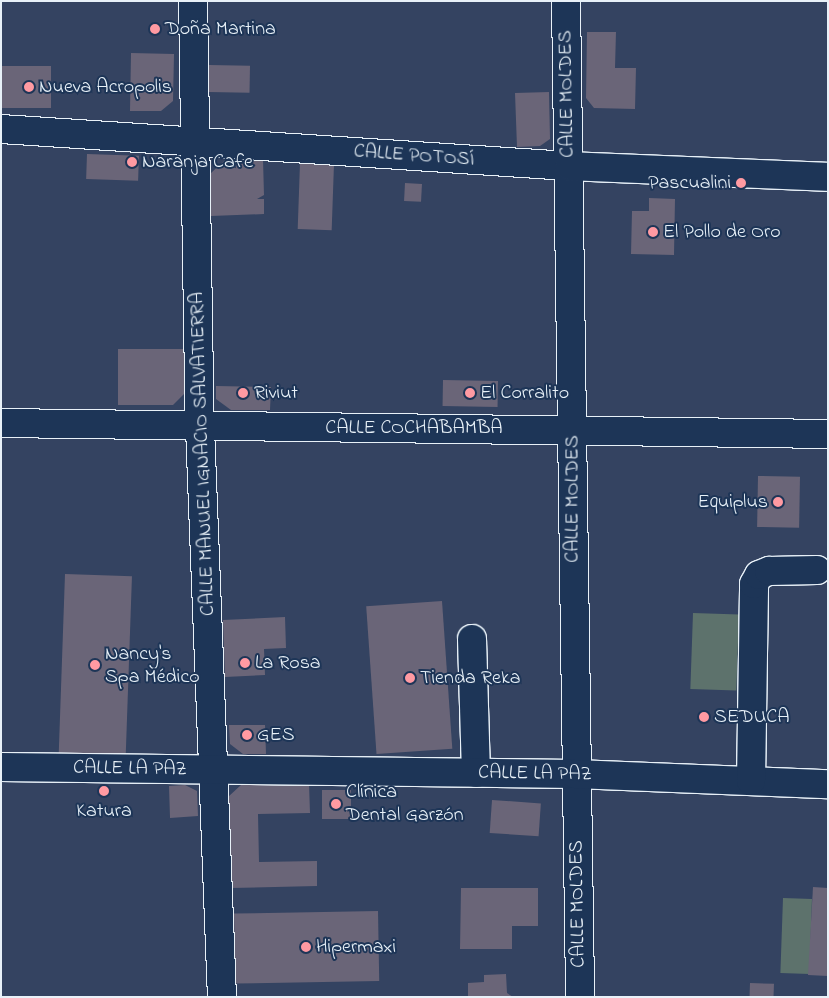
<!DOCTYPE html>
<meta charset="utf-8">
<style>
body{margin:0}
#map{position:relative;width:829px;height:998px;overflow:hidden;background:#344361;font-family:"Indie Flower",sans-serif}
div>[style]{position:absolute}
.green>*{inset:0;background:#5d726c;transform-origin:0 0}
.building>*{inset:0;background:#6a6578;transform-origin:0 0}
.roads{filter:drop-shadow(1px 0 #e8f1f8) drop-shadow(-1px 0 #e8f1f8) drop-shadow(0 1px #e8f1f8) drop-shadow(0 -1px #e8f1f8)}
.minor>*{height:28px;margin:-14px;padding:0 14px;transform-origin:14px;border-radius:14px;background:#1d3557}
.dots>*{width:14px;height:14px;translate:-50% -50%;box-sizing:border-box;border:2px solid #1d3557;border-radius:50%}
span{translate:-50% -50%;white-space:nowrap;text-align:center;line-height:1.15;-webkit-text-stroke:4px #1d3557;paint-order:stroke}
.poi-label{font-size:20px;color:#e8f1f8}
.left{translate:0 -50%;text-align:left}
.right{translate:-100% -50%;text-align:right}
.street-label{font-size:20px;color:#e8f1f8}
.frame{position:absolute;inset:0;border:2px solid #e8f1f8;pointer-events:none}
</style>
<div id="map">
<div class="green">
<i style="left:693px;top:613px;width:46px;height:76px;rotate:2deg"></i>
<i style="left:783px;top:898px;width:29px;height:75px;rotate:2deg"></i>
</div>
<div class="building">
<i style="clip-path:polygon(587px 32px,616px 32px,615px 68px,636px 68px,635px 109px,594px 108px,586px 98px)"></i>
<i style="clip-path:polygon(131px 53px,174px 54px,173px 101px,161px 111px,130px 111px)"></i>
<i style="left:209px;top:65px;width:41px;height:27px;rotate:1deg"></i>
<i style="left:1px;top:66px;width:50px;height:42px"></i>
<i style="clip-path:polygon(549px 92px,550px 139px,540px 146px,517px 147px,515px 93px)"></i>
<i style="left:87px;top:154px;width:52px;height:25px;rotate:2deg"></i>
<i style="clip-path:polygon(227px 158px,263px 159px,264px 195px,257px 199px,264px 199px,264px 214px,211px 216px,211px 173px)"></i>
<i style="left:300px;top:163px;width:34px;height:66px;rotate:2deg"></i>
<i style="left:405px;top:183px;width:17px;height:18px;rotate:3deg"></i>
<i style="clip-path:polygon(649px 198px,675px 199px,674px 255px,631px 254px,632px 211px,649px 211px)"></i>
<i style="clip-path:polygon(118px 349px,184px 349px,184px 394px,173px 405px,118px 405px)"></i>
<i style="left:443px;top:380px;width:55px;height:26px;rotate:1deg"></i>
<i style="clip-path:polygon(216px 386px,271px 387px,270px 410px,231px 410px,216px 399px)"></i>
<i style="left:758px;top:476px;width:42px;height:51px;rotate:1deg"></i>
<i style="left:65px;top:574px;width:67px;height:180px;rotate:2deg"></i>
<i style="left:442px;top:601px;width:148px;height:76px;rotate:86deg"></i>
<i style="clip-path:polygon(285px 617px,286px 648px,264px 649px,265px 675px,225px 677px,223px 620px)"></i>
<i style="clip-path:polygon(229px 725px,265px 725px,266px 754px,243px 754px,230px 744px)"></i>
<i style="clip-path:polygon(309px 783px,310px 813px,258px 814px,259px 862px,317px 861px,317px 886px,230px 888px,228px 797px,241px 785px)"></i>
<i style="clip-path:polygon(185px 785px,197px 791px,198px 816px,170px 818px,169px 786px)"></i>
<i style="left:322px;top:790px;width:29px;height:29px"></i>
<i style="left:492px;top:800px;width:49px;height:33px;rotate:4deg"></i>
<i style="clip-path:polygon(813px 887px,828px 888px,828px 976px,808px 975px)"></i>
<i style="clip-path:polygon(461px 888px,538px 888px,538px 926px,512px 926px,512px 949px,460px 949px)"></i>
<i style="left:378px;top:911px;width:70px;height:144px;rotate:89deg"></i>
<i style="clip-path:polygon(506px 974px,507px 993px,513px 997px,468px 997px,468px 983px,484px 982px,484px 975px)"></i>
<i style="left:750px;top:983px;width:24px;height:14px;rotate:2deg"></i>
</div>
<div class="roads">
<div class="minor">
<i style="left:193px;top:1px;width:427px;rotate:89.1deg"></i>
<i style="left:200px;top:428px;width:569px;rotate:87.79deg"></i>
<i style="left:566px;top:1px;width:996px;rotate:89.19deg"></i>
<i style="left:1px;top:129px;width:569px;rotate:3.73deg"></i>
<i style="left:569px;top:166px;width:259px;rotate:2.4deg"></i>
<i style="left:1px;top:423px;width:827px;rotate:0.76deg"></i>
<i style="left:472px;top:639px;width:134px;rotate:88.3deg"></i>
<i style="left:1px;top:767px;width:574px;rotate:0.7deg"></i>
<i style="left:575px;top:774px;width:253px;rotate:2.3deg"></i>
<i style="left:751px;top:781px;width:197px;rotate:-89.1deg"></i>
<i style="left:754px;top:584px;width:10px;rotate:-61deg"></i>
<i style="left:759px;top:575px;width:11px;rotate:-22deg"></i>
<i style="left:769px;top:571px;width:48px;rotate:-1.2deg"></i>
</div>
</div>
<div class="dots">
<i style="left:155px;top:29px;background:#ff9aa2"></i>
<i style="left:29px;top:87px;background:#ff9aa2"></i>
<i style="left:132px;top:162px;background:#ff9aa2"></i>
<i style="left:741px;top:183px;background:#ff9aa2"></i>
<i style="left:653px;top:232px;background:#ff9aa2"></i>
<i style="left:243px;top:393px;background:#ff9aa2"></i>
<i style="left:470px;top:393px;background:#ff9aa2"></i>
<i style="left:778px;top:502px;background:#ff9aa2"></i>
<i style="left:245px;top:663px;background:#ff9aa2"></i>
<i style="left:95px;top:665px;background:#ff9aa2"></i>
<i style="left:410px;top:678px;background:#ff9aa2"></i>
<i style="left:704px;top:717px;background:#ff9aa2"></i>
<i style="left:247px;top:735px;background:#ff9aa2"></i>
<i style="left:104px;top:791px;background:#ff9aa2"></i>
<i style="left:336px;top:804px;background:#ff9aa2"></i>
<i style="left:306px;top:947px;background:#ff9aa2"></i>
</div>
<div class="poi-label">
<span class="left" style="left:165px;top:29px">Doña Martina</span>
<span class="left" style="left:39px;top:87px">Nueva Acropolis</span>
<span class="left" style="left:142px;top:162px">Naranja Cafe</span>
<span class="right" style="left:731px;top:183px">Pascualini</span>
<span class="left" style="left:663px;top:232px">El Pollo de Oro</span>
<span class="left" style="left:254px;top:393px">Riviut</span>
<span class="left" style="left:480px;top:393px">El Corralito</span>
<span class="right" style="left:768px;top:502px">Equiplus</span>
<span class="left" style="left:105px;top:666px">Nancy's<br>Spa Médico</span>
<span class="left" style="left:255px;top:663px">La Rosa</span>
<span class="left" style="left:420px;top:678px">Tienda Reka</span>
<span class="left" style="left:714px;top:717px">SEDUCA</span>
<span class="left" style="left:257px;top:735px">GES</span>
<span class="left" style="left:346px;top:804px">Clínica<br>Dental Garzón</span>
<span style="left:104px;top:811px">Katura</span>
<span class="left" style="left:316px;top:947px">Hipermaxi</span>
</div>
<div class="street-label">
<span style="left:567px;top:94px;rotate:-91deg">CALLE MOLDES</span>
<span style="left:414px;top:156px;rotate:4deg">CALLE POTOSÍ</span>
<span style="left:414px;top:428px">CALLE COCHABAMBA</span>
<span style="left:203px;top:454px;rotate:-92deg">CALLE MANUEL IGNACIO SALVATIERRA</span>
<span style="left:573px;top:499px;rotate:-90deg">CALLE MOLDES</span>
<span style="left:130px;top:769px;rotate:1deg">CALLE LA PAZ</span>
<span style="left:535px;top:774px;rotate:1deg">CALLE LA PAZ</span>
<span style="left:578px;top:904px;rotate:-91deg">CALLE MOLDES</span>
</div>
<div class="frame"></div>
</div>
